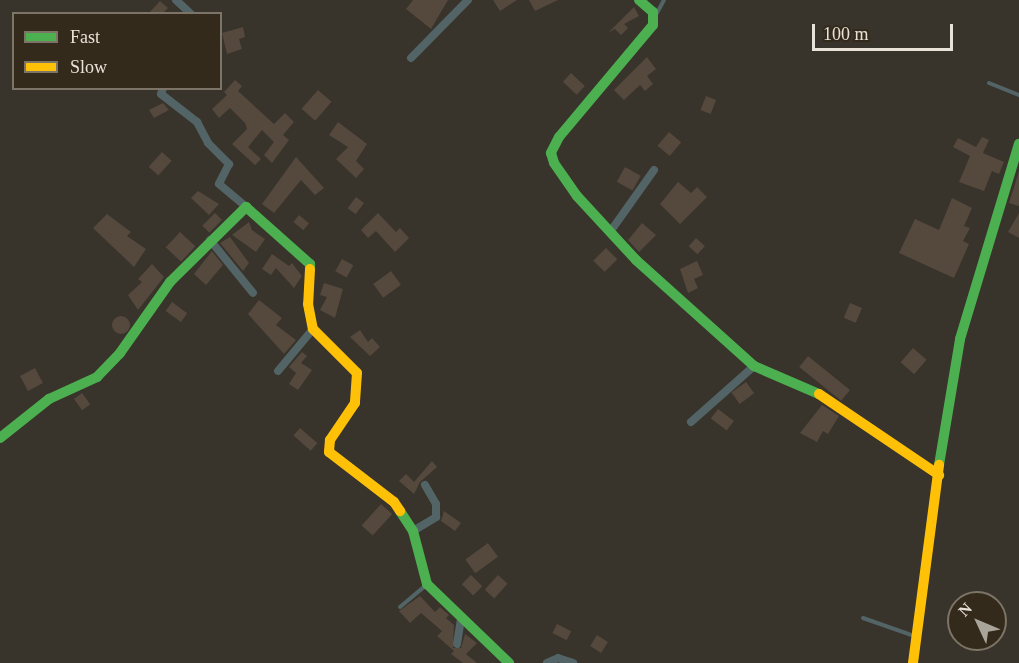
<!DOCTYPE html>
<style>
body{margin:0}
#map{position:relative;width:1019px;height:663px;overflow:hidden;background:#38332b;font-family:Georgia,serif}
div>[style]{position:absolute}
.building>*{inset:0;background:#55483d;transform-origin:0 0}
.round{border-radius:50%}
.lane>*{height:4px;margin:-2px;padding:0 2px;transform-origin:2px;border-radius:2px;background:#536466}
.street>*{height:8px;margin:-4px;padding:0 4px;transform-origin:4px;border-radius:4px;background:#536466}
.fast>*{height:10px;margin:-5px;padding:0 5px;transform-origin:5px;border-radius:5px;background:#4caf50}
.slow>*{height:10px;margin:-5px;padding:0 5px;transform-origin:5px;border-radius:5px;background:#ffc107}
span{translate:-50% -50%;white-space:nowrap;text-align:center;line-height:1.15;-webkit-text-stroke:6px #342a1b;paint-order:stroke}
.legend{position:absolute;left:12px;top:12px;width:210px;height:78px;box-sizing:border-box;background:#342a1b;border:2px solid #7c7467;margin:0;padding:8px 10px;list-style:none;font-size:18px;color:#e8e2d8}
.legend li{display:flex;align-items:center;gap:12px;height:30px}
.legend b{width:30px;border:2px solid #7c7467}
.north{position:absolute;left:947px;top:591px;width:60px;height:60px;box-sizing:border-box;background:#342a1b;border:2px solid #7c7467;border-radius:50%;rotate:314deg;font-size:16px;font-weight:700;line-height:24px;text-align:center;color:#e8e2d8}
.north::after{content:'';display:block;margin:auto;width:21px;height:27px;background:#aaa59b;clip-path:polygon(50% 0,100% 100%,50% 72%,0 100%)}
.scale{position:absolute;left:812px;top:24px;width:141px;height:27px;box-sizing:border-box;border:3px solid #e8e2d8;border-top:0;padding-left:8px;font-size:18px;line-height:21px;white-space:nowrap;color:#e8e2d8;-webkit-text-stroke:4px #342a1b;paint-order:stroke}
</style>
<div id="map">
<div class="building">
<i style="clip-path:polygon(413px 0,448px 0,431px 29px,406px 9px)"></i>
<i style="clip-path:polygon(493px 0,517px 0,500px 11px)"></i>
<i style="clip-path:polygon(529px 0,558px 0,535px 11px)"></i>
<i style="clip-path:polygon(160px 1px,168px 8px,162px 14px,148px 14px)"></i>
<i style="clip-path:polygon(634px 7px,639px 16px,624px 24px,628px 28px,621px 35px,615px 29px,608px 33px)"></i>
<i style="clip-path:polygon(243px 27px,245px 37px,239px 39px,242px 49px,227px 54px,222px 33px)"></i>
<i style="clip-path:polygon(647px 57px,656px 69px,647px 76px,653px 84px,645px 91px,640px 85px,624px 100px,614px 90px)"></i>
<i style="left:571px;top:73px;width:19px;height:12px;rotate:43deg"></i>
<i style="clip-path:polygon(235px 80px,242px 86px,238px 91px,274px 124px,285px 113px,294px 122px,283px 135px,289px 140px,272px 163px,264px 155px,274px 142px,262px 130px,248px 147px,261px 159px,255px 165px,232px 144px,247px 129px,245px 123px,230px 108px,219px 118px,212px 109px,227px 95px,224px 92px)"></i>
<i style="left:318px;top:90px;width:18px;height:25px;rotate:41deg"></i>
<i style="left:706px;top:96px;width:11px;height:15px;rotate:22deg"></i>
<i style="clip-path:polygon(163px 103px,169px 110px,154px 118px,149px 110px)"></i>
<i style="clip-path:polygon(338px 122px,367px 144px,356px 161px,364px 169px,356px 178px,336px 159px,348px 147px,329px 135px)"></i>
<i style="left:669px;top:132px;width:16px;height:18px;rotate:40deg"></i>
<i style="clip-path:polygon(982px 137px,989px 140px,983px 153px,1004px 162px,999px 174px,992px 171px,984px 191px,959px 182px,970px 156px,953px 147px,958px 138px,976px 147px)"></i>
<i style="left:162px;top:152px;width:13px;height:20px;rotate:42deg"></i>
<i style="clip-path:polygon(296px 157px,324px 188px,315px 195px,301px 180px,274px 213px,262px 204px)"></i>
<i style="left:625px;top:167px;width:18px;height:17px;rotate:29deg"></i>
<i style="clip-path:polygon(1019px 171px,1019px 206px,1009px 203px)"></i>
<i style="clip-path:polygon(678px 182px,691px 193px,697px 187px,707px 197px,680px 224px,660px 204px)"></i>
<i style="clip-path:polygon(198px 191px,219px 204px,209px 215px,191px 198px)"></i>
<i style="left:356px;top:197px;width:10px;height:14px;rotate:37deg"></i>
<i style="clip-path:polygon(952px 198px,972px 208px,964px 226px,970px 228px,963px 241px,969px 244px,954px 278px,899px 253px,915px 219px,939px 230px)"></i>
<i style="left:215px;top:213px;width:10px;height:18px;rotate:45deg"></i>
<i style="clip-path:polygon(378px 213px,396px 232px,400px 228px,409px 238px,395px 252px,376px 231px,368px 238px,361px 230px)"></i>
<i style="clip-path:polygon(1019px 213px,1019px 238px,1008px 232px)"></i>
<i style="clip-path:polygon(107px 214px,131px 232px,127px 236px,146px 249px,134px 267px,93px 228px)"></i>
<i style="left:299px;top:215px;width:13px;height:9px;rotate:39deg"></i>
<i style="clip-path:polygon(249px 222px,252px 230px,265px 239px,256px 252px,232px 235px)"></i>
<i style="clip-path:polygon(642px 223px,656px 235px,639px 252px,628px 240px)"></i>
<i style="left:180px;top:232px;width:21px;height:21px;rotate:43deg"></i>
<i style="clip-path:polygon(230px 237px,249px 263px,243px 271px,220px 243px)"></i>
<i style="left:696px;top:238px;width:12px;height:11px;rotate:42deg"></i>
<i style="left:606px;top:248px;width:16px;height:18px;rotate:45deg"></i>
<i style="clip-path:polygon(212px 251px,223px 265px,206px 285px,194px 274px)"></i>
<i style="clip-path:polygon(272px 254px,289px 266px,292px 263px,302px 276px,294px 288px,276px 268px,271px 275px,262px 269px)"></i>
<i style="left:342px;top:259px;width:13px;height:14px;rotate:29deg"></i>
<i style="clip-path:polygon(697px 261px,703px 275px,694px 279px,698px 288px,688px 293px,680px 269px)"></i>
<i style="clip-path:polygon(152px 264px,164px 277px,138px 310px,128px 295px,142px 282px,138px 279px)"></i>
<i style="left:391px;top:271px;width:17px;height:22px;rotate:54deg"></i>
<i style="clip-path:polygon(324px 283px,343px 289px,335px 318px,320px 310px,327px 297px,320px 295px)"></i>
<i style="clip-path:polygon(259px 300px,282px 318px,276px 325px,296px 340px,284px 354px,248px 314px)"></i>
<i style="left:172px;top:302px;width:19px;height:11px;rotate:36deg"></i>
<i style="left:850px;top:303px;width:13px;height:16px;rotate:23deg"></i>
<i class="round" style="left:112px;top:316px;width:18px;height:18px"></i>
<i style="clip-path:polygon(360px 330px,368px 342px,372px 338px,380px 347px,370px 356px,350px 337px)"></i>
<i style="left:913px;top:348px;width:18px;height:19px;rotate:41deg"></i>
<i style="clip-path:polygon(302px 352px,307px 356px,301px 363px,312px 370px,298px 390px,289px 384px,296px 373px,289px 367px)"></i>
<i style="left:808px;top:356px;width:54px;height:14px;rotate:39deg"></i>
<i style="left:35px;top:368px;width:17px;height:17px;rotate:62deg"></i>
<i style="left:746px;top:382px;width:14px;height:18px;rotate:54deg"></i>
<i style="left:82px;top:393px;width:14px;height:10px;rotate:54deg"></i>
<i style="clip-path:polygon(822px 405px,839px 416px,828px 434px,823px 431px,817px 442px,800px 433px)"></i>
<i style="left:718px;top:409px;width:20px;height:12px;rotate:37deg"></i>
<i style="left:300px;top:428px;width:23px;height:10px;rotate:41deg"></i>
<i style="clip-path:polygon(432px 461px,437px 467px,420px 482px,414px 494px,399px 481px,406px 474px,414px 482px)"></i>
<i style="left:381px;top:504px;width:15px;height:29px;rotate:42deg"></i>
<i style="clip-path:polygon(444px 511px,461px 523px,455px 531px,441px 521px)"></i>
<i style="left:488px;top:543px;width:17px;height:28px;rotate:54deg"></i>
<i style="left:471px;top:575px;width:16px;height:13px;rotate:45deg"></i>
<i style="left:498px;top:575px;width:13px;height:20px;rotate:42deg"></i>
<i style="clip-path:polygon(420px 596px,435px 612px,440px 607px,449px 615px,446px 618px,454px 625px,453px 648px,461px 648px,465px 634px,477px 643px,466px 654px,477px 663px,463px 663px,451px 654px,454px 651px,437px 636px,442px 631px,421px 613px,410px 623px,399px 611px)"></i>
<i style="left:557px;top:624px;width:16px;height:10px;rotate:27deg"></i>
<i style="left:597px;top:635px;width:13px;height:13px;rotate:32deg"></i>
</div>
<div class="lane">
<i style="left:657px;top:13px;width:15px;rotate:-62deg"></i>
<i style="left:989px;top:83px;width:32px;rotate:22deg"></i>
<i style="left:400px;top:607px;width:34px;rotate:-40deg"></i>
<i style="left:863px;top:618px;width:54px;rotate:19.4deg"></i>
</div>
<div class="street">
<i style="left:176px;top:0;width:21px;rotate:43deg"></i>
<i style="left:411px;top:58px;width:81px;rotate:-45.5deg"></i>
<i style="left:163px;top:88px;width:6px;rotate:108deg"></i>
<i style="left:161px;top:94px;width:46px;rotate:37.9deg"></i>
<i style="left:197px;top:122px;width:24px;rotate:62deg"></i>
<i style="left:208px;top:143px;width:30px;rotate:45deg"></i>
<i style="left:229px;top:164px;width:22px;rotate:117deg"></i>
<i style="left:219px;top:184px;width:35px;rotate:40deg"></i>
<i style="left:610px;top:232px;width:76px;rotate:-54.6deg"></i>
<i style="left:210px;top:240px;width:68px;rotate:50.9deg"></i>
<i style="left:278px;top:371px;width:55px;rotate:-50.2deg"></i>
<i style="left:691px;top:422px;width:84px;rotate:-41.6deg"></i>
<i style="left:413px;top:531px;width:27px;rotate:-31deg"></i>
<i style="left:436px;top:517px;width:13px;rotate:-90deg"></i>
<i style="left:436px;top:504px;width:22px;rotate:-120deg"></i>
<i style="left:457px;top:644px;width:26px;rotate:-81deg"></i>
<i style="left:547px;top:663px;width:12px;rotate:-24deg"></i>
<i style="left:558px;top:658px;width:16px;rotate:18deg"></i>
</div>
<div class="fast">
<i style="left:639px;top:0;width:18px;rotate:41deg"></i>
<i style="left:653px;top:12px;width:13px;rotate:90deg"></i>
<i style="left:653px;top:25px;width:146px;rotate:130deg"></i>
<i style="left:559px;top:137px;width:18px;rotate:117deg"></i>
<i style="left:551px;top:153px;width:10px;rotate:73deg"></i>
<i style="left:554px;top:163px;width:40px;rotate:55.1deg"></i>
<i style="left:577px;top:196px;width:87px;rotate:47.3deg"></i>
<i style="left:636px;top:260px;width:159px;rotate:41.9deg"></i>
<i style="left:754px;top:366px;width:71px;rotate:23.3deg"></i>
<i style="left:0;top:438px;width:63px;rotate:-38.5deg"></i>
<i style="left:49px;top:399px;width:53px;rotate:-24.6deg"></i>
<i style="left:97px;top:377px;width:33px;rotate:-46deg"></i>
<i style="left:120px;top:353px;width:87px;rotate:-54.8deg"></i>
<i style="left:170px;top:282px;width:107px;rotate:-44.6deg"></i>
<i style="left:246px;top:207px;width:86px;rotate:41.7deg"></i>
<i style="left:310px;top:264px;width:5px;rotate:90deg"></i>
<i style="left:939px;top:465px;width:128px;rotate:-80.5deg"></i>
<i style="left:960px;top:339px;width:204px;rotate:-73.2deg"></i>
<i style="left:400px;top:511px;width:24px;rotate:57deg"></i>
<i style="left:413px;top:531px;width:55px;rotate:75.2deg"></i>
<i style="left:427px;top:584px;width:114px;rotate:43.9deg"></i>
</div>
<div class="slow">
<i style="left:310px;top:269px;width:35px;rotate:93deg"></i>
<i style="left:308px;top:304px;width:25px;rotate:79deg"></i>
<i style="left:313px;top:329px;width:62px;rotate:45deg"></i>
<i style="left:357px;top:373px;width:30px;rotate:94deg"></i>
<i style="left:355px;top:403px;width:45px;rotate:124deg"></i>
<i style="left:330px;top:440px;width:12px;rotate:95deg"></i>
<i style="left:329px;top:452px;width:82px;rotate:37.6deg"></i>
<i style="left:394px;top:502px;width:11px;rotate:56deg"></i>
<i style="left:819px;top:394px;width:145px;rotate:34deg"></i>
<i style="left:913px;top:663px;width:200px;rotate:-82.5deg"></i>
</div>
<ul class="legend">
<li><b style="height:8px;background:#4caf50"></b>Fast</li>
<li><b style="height:8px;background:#ffc107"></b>Slow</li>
</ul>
<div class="north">N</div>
<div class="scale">100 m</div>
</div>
